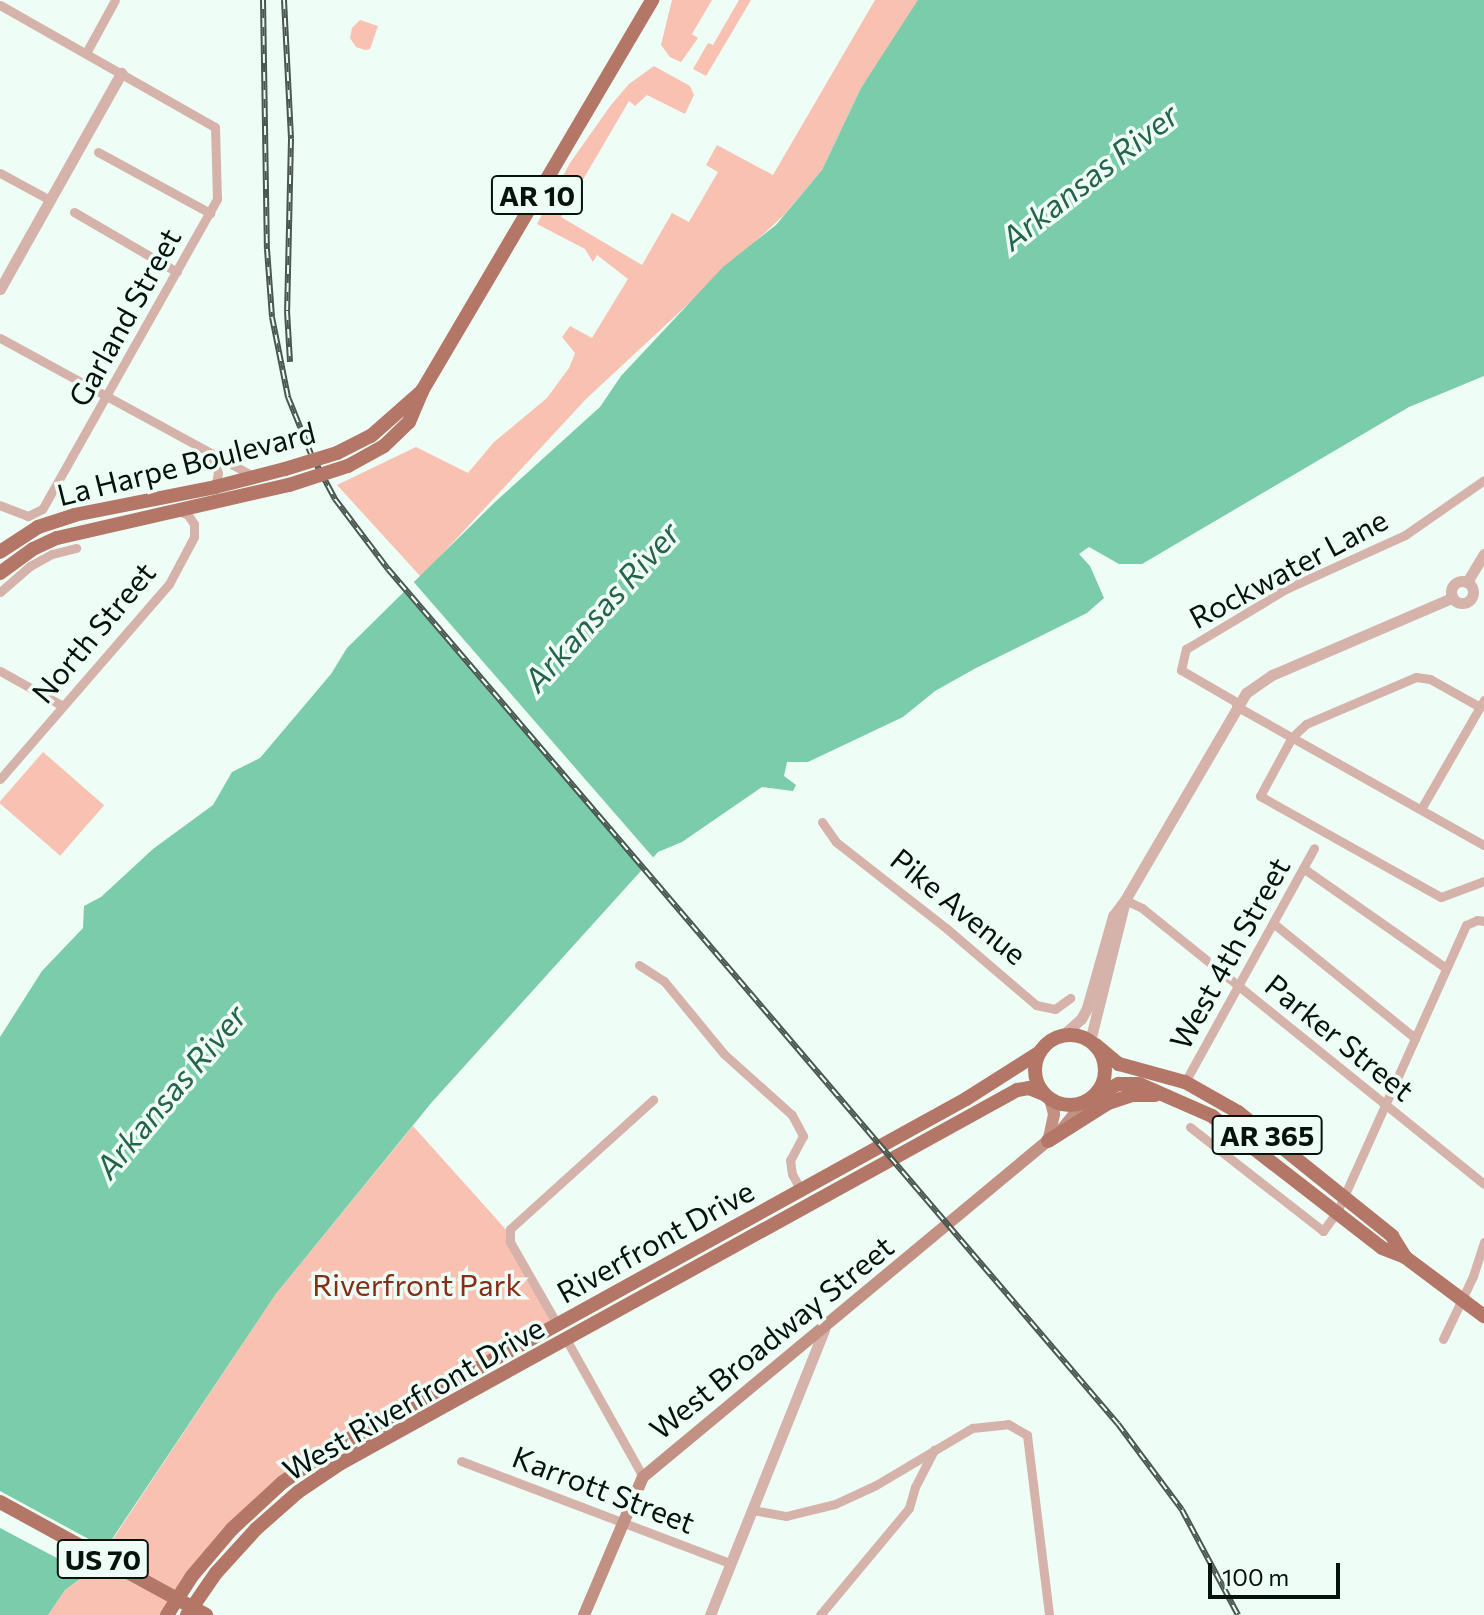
<!DOCTYPE html>
<style>
body{margin:0}
#map{position:relative;width:1484px;height:1615px;overflow:hidden;background:#eefdf6;font-family:Commissioner,sans-serif}
div>[style]{position:absolute}
.green>*{inset:0;background:#f8c1b2;transform-origin:0 0}
.water>*{inset:0;background:#7accaa}
.pier>*{inset:0;background:#eefdf6;transform-origin:0 0}
.minor>*{height:9px;margin:-4.5px;padding:0 4.5px;transform-origin:4.5px;border-radius:4.5px;background:#d6b3aa}
.tertiary>*{height:11px;margin:-5.5px;padding:0 5.5px;transform-origin:5.5px;border-radius:5.5px;background:#d6b3aa}
.tertiary>.ring{margin:-5.5px;padding:0;box-sizing:content-box;background:none;border:11px solid #d6b3aa;border-radius:50%}
.secondary>*{height:12px;margin:-6px;padding:0 6px;transform-origin:6px;border-radius:6px;background:#c39183}
.primary>*{height:14px;margin:-7px;padding:0 7px;transform-origin:7px;border-radius:7px;background:#b47767}
.primary>.ring{margin:-7px;padding:0;box-sizing:content-box;background:none;border:14px solid #b47767;border-radius:50%}
.rail>*{height:6px;margin-top:-3px;transform-origin:0;background:repeating-linear-gradient(90deg,#eefdf6 0 9px,#4a5751 0 18px);box-sizing:border-box;border-block:2px solid #4a5751}
.primary-bridge>*{height:14px;margin:-7px;padding:0 7px;transform-origin:7px;border-radius:7px;background:#b47767}
span{translate:-50% -50%;white-space:nowrap;text-align:center;line-height:1.15;-webkit-text-stroke:7px #eefdf6;paint-order:stroke}
.shield-label span{padding:2px 6px;background:#eefdf6;border:2px solid;border-radius:6px;-webkit-text-stroke-width:0}
.shield-label{font-size:28px;color:#06130d;font-weight:700}
.street-label{font-size:30px;color:#06130d}
.park-label{font-size:30px;color:#852e16}
.water-label{font-size:32px;color:#25634c;font-style:italic}
.scale{position:absolute;left:1208px;top:1563px;width:132px;height:36px;box-sizing:border-box;border:4px solid #06130d;border-top:0;padding-left:10px;font-size:24px;line-height:28px;white-space:nowrap;color:#06130d;-webkit-text-stroke:6px #eefdf6;paint-order:stroke}
</style>
<div id="map">
<div class="green">
<i style="clip-path:polygon(672px 0,712px 0,692px 34px,698px 38px,681px 62px,670px 57px,661px 45px)"></i>
<i style="clip-path:polygon(739px 0,751px 0,706px 76px,693px 69px,708px 43px,713px 45px)"></i>
<i style="clip-path:polygon(875px 0,920px 0,861px 88px,822px 170px,784px 215px,586px 399px,421px 577px,337px 485px,416px 447px,468px 473px,494px 442px,547px 398px,569px 368px,575px 353px,562px 337px,570px 326px,592px 338px,628px 279px,597px 255px,593px 262px,585px 249px,537px 224px,570px 163px,611px 105px,629px 84px,654px 66px,690px 86px,694px 95px,685px 114px,647px 95px,635px 106px,629px 101px,561px 217px,642px 265px,672px 213px,689px 222px,718px 172px,706px 165px,717px 145px,773px 175px)"></i>
<i style="clip-path:polygon(360px 20px,378px 26px,370px 49px,365px 50px,356px 47px,350px 38px,352px 28px)"></i>
<i style="left:43px;top:752px;width:81px;height:67px;rotate:41deg"></i>
<i style="clip-path:polygon(413px 1126px,509px 1233px,557px 1324px,345px 1441px,257px 1504px,168px 1615px,48px 1615px,65px 1590px,91px 1572px,275px 1295px)"></i>
</div>
<div class="water">
<i style="clip-path:polygon(918px 0,1484px 0,1484px 376px,1409px 407px,1142px 564px,1119px 564px,1089px 547px,1079px 554px,1090px 566px,1104px 598px,1087px 613px,976px 668px,935px 691px,903px 717px,808px 762px,787px 762px,784px 776px,796px 785px,793px 791px,762px 787px,682px 842px,658px 852px,432px 1102px,275px 1295px,90px 1572px,65px 1590px,48px 1615px,0 1615px,0 1037px,42px 971px,83px 928px,84px 906px,101px 897px,153px 849px,213px 805px,232px 772px,260px 758px,331px 674px,347px 648px,495px 502px,600px 407px,621px 376px,723px 267px,776px 225px,822px 170px,861px 88px)"></i>
</div>
<div class="pier">
<i style="left:412px;top:580px;width:371px;height:14px;rotate:49deg"></i>
<i style="clip-path:polygon(0 1491px,109px 1550px,94px 1574px,91px 1576px,0 1528px)"></i>
</div>
<div class="minor">
<i style="left:0;top:5px;width:247px;rotate:29.6deg"></i>
<i style="left:215px;top:127px;width:72px;rotate:88.4deg"></i>
<i style="left:217px;top:199px;width:356px;rotate:119.4deg"></i>
<i style="left:42px;top:509px;width:16px;rotate:153deg"></i>
<i style="left:28px;top:516px;width:30px;rotate:-159deg"></i>
<i style="left:86px;top:53px;width:60px;rotate:-61.3deg"></i>
<i style="left:98px;top:152px;width:128px;rotate:28.6deg"></i>
<i style="left:0;top:173px;width:57px;rotate:28.4deg"></i>
<i style="left:74px;top:212px;width:119px;rotate:30.2deg"></i>
<i style="left:0;top:338px;width:288px;rotate:28.6deg"></i>
<i style="left:212px;top:457px;width:17px;rotate:69deg"></i>
<i style="left:218px;top:473px;width:14px;rotate:102deg"></i>
<i style="left:0;top:592px;width:40px;rotate:-41deg"></i>
<i style="left:30px;top:566px;width:25px;rotate:-29deg"></i>
<i style="left:52px;top:554px;width:25px;rotate:-14deg"></i>
<i style="left:0;top:671px;width:72px;rotate:29.1deg"></i>
<i style="left:1238px;top:703px;width:66px;rotate:-149.9deg"></i>
<i style="left:1181px;top:670px;width:22px;rotate:-77deg"></i>
<i style="left:1186px;top:649px;width:117px;rotate:-31deg"></i>
<i style="left:1286px;top:589px;width:131px;rotate:-24.4deg"></i>
<i style="left:1405px;top:535px;width:96px;rotate:-34.8deg"></i>
<i style="left:1236px;top:706px;width:284px;rotate:29.3deg"></i>
<i style="left:1480px;top:707px;width:57px;rotate:-150.8deg"></i>
<i style="left:1430px;top:679px;width:14px;rotate:-172deg"></i>
<i style="left:1416px;top:677px;width:120px;rotate:156.9deg"></i>
<i style="left:1306px;top:724px;width:19px;rotate:137deg"></i>
<i style="left:1292px;top:737px;width:67px;rotate:118.5deg"></i>
<i style="left:1260px;top:796px;width:207px;rotate:29.2deg"></i>
<i style="left:1441px;top:897px;width:46px;rotate:-20.4deg"></i>
<i style="left:0;top:779px;width:258px;rotate:-49.1deg"></i>
<i style="left:169px;top:584px;width:53px;rotate:-62deg"></i>
<i style="left:194px;top:537px;width:13px;rotate:-90deg"></i>
<i style="left:194px;top:524px;width:11px;rotate:-124deg"></i>
<i style="left:188px;top:515px;width:10px;rotate:-156deg"></i>
<i style="left:1421px;top:809px;width:126px;rotate:-60deg"></i>
<i style="left:822px;top:822px;width:24px;rotate:55deg"></i>
<i style="left:836px;top:842px;width:140px;rotate:38deg"></i>
<i style="left:946px;top:928px;width:118px;rotate:40.5deg"></i>
<i style="left:1036px;top:1005px;width:19px;rotate:12deg"></i>
<i style="left:1055px;top:1009px;width:19px;rotate:-36deg"></i>
<i style="left:1303px;top:868px;width:174px;rotate:35deg"></i>
<i style="left:1125px;top:900px;width:19px;rotate:25deg"></i>
<i style="left:1142px;top:908px;width:439px;rotate:38.9deg"></i>
<i style="left:1273px;top:923px;width:183px;rotate:39deg"></i>
<i style="left:639px;top:965px;width:30px;rotate:33deg"></i>
<i style="left:664px;top:981px;width:94px;rotate:50.6deg"></i>
<i style="left:724px;top:1054px;width:91px;rotate:41.9deg"></i>
<i style="left:792px;top:1115px;width:24px;rotate:62deg"></i>
<i style="left:803px;top:1136px;width:27px;rotate:118deg"></i>
<i style="left:790px;top:1160px;width:14px;rotate:82deg"></i>
<i style="left:792px;top:1174px;width:18px;rotate:61deg"></i>
<i style="left:1185px;top:1082px;width:267px;rotate:-61.1deg"></i>
<i style="left:1190px;top:1127px;width:169px;rotate:38deg"></i>
<i style="left:1323px;top:1231px;width:24px;rotate:-54deg"></i>
<i style="left:1337px;top:1212px;width:315px;rotate:-65.8deg"></i>
<i style="left:1466px;top:925px;width:12px;rotate:-24deg"></i>
<i style="left:1477px;top:920px;width:7px;rotate:8deg"></i>
<i style="left:557px;top:1324px;width:95px;rotate:-119.8deg"></i>
<i style="left:510px;top:1242px;width:13px;rotate:-90deg"></i>
<i style="left:510px;top:1229px;width:193px;rotate:-42.1deg"></i>
<i style="left:566px;top:1339px;width:158px;rotate:60.8deg"></i>
<i style="left:1443px;top:1339px;width:70px;rotate:-64.5deg"></i>
<i style="left:1473px;top:1276px;width:36px;rotate:-72deg"></i>
<i style="left:461px;top:1461px;width:288px;rotate:20.8deg"></i>
<i style="left:752px;top:1510px;width:35px;rotate:10deg"></i>
<i style="left:786px;top:1516px;width:50px;rotate:-13.8deg"></i>
<i style="left:835px;top:1504px;width:45px;rotate:-24.9deg"></i>
<i style="left:876px;top:1485px;width:112px;rotate:-30.7deg"></i>
<i style="left:972px;top:1428px;width:36px;rotate:-6deg"></i>
<i style="left:1008px;top:1424px;width:22px;rotate:30deg"></i>
<i style="left:1027px;top:1435px;width:181px;rotate:83deg"></i>
<i style="left:820px;top:1615px;width:139px;rotate:-50.2deg"></i>
<i style="left:909px;top:1508px;width:22px;rotate:-74deg"></i>
<i style="left:915px;top:1487px;width:42px;rotate:-62.8deg"></i>
</div>
<div class="tertiary">
<i style="left:0;top:289px;width:248px;rotate:-60.7deg"></i>
<i class="ring" style="left:1451px;top:581px;width:11px;height:11px"></i>
<i style="left:1467px;top:582px;width:33px;rotate:-59deg"></i>
<i style="left:1062px;top:1036px;width:25px;rotate:-42deg"></i>
<i style="left:1081px;top:1019px;width:13px;rotate:-61deg"></i>
<i style="left:1087px;top:1008px;width:96px;rotate:-74.2deg"></i>
<i style="left:1113px;top:916px;width:20px;rotate:-53deg"></i>
<i style="left:1125px;top:900px;width:240px;rotate:-59.7deg"></i>
<i style="left:1246px;top:693px;width:32px;rotate:-35deg"></i>
<i style="left:1272px;top:675px;width:196px;rotate:-23.2deg"></i>
<i style="left:1090px;top:1041px;width:144px;rotate:-76deg"></i>
<i style="left:710px;top:1615px;width:307px;rotate:-68.2deg"></i>
</div>
<div class="secondary">
<i style="left:1049px;top:1138px;width:25px;rotate:-78deg"></i>
<i style="left:1054px;top:1114px;width:16px;rotate:-105deg"></i>
<i style="left:584px;top:1615px;width:150px;rotate:-66.9deg"></i>
<i style="left:643px;top:1477px;width:546px;rotate:-39.72deg"></i>
<i style="left:1063px;top:1128px;width:35px;rotate:-51deg"></i>
</div>
<div class="primary">
<i style="left:337px;top:453px;width:38px;rotate:-27deg"></i>
<i style="left:371px;top:436px;width:68px;rotate:-41.4deg"></i>
<i style="left:348px;top:466px;width:41px;rotate:-29.1deg"></i>
<i style="left:384px;top:446px;width:35px;rotate:-44deg"></i>
<i style="left:409px;top:422px;width:34px;rotate:-67deg"></i>
<i style="left:422px;top:391px;width:454px;rotate:-59.5deg"></i>
<i style="left:0;top:552px;width:45px;rotate:-33.3deg"></i>
<i style="left:38px;top:527px;width:38px;rotate:-18deg"></i>
<i style="left:74px;top:515px;width:144px;rotate:-11.2deg"></i>
<i style="left:215px;top:487px;width:72px;rotate:-14.4deg"></i>
<i style="left:0;top:573px;width:41px;rotate:-36deg"></i>
<i style="left:33px;top:549px;width:26px;rotate:-25deg"></i>
<i style="left:57px;top:538px;width:238px;rotate:-12.9deg"></i>
<i class="ring" style="left:1035px;top:1035px;width:56px;height:56px"></i>
<i style="left:1096px;top:1045px;width:30px;rotate:40deg"></i>
<i style="left:1119px;top:1064px;width:68px;rotate:15.3deg"></i>
<i style="left:1185px;top:1082px;width:61px;rotate:29.5deg"></i>
<i style="left:1238px;top:1112px;width:198px;rotate:38.8deg"></i>
<i style="left:1392px;top:1236px;width:25px;rotate:58deg"></i>
<i style="left:1093px;top:1097px;width:29px;rotate:-27deg"></i>
<i style="left:1119px;top:1084px;width:20px"></i>
<i style="left:1139px;top:1084px;width:80px;rotate:23.7deg"></i>
<i style="left:1212px;top:1116px;width:215px;rotate:37.8deg"></i>
<i style="left:1382px;top:1248px;width:25px;rotate:21deg"></i>
<i style="left:1405px;top:1257px;width:99px;rotate:36.8deg"></i>
<i style="left:1048px;top:1141px;width:71px;rotate:-32.3deg"></i>
<i style="left:1108px;top:1103px;width:26px;rotate:-18deg"></i>
<i style="left:1133px;top:1095px;width:22px"></i>
<i style="left:167px;top:1615px;width:46px;rotate:-57.3deg"></i>
<i style="left:192px;top:1576px;width:62px;rotate:-49.6deg"></i>
<i style="left:232px;top:1529px;width:69px;rotate:-42.7deg"></i>
<i style="left:283px;top:1482px;width:55px;rotate:-34.6deg"></i>
<i style="left:328px;top:1451px;width:729px;rotate:-28.89deg"></i>
<i style="left:966px;top:1099px;width:88px;rotate:-32.4deg"></i>
<i style="left:187px;top:1615px;width:51px;rotate:-55.4deg"></i>
<i style="left:216px;top:1573px;width:59px;rotate:-47.7deg"></i>
<i style="left:256px;top:1529px;width:56px;rotate:-41.4deg"></i>
<i style="left:298px;top:1492px;width:52px;rotate:-34deg"></i>
<i style="left:341px;top:1463px;width:772px;rotate:-28.89deg"></i>
<i style="left:1017px;top:1090px;width:12px;rotate:-9deg"></i>
<i style="left:1029px;top:1088px;width:16px;rotate:22deg"></i>
</div>
<div class="rail">
<i style="left:263px;top:0;width:249px;rotate:89.1deg"></i>
<i style="left:267px;top:249px;width:68px;rotate:85.8deg"></i>
<i style="left:272px;top:317px;width:82px;rotate:78.7deg"></i>
<i style="left:288px;top:397px;width:61px;rotate:68deg"></i>
<i style="left:311px;top:454px;width:51px;rotate:61.9deg"></i>
<i style="left:335px;top:499px;width:88px;rotate:52.9deg"></i>
<i style="left:388px;top:569px;width:1124px;rotate:49.51deg"></i>
<i style="left:1118px;top:1424px;width:107px;rotate:53.3deg"></i>
<i style="left:1182px;top:1510px;width:119px;rotate:61.9deg"></i>
<i style="left:284px;top:0;width:139px;rotate:87.1deg"></i>
<i style="left:291px;top:139px;width:172px;rotate:91.3deg"></i>
<i style="left:287px;top:311px;width:51px;rotate:86.6deg"></i>
</div>
<div class="primary-bridge">
<i style="left:285px;top:469px;width:54px;rotate:-17.1deg"></i>
<i style="left:289px;top:485px;width:62px;rotate:-17.9deg"></i>
<i style="left:0;top:1502px;width:235px;rotate:28.7deg"></i>
</div>
<div class="shield-label">
<span style="left:537px;top:195px">AR 10</span>
<span style="left:1267px;top:1135px">AR 365</span>
<span style="left:103px;top:1559px">US 70</span>
</div>
<div class="street-label">
<span style="left:124px;top:317px;rotate:-61deg">Garland Street</span>
<span style="left:186px;top:463px;rotate:-14deg">La Harpe Boulevard</span>
<span style="left:1288px;top:568px;rotate:-28deg">Rockwater Lane</span>
<span style="left:93px;top:632px;rotate:-50deg">North Street</span>
<span style="left:959px;top:906px;rotate:39deg">Pike Avenue</span>
<span style="left:1229px;top:953px;rotate:-61deg">West 4th Street</span>
<span style="left:1340px;top:1037px;rotate:39deg">Parker Street</span>
<span style="left:655px;top:1241px;rotate:-29deg">Riverfront Drive</span>
<span style="left:771px;top:1337px;rotate:-39deg">West Broadway Street</span>
<span style="left:413px;top:1398px;rotate:-30deg">West Riverfront Drive</span>
<span style="left:604px;top:1489px;rotate:21deg">Karrott Street</span>
</div>
<div class="park-label">
<span style="left:417px;top:1284px">Riverfront Park</span>
</div>
<div class="water-label">
<span style="left:1089px;top:176px;rotate:-38deg">Arkansas River</span>
<span style="left:601px;top:606px;rotate:-48deg">Arkansas River</span>
<span style="left:170px;top:1091px;rotate:-50deg">Arkansas River</span>
</div>
<div class="scale">100 m</div>
</div>
